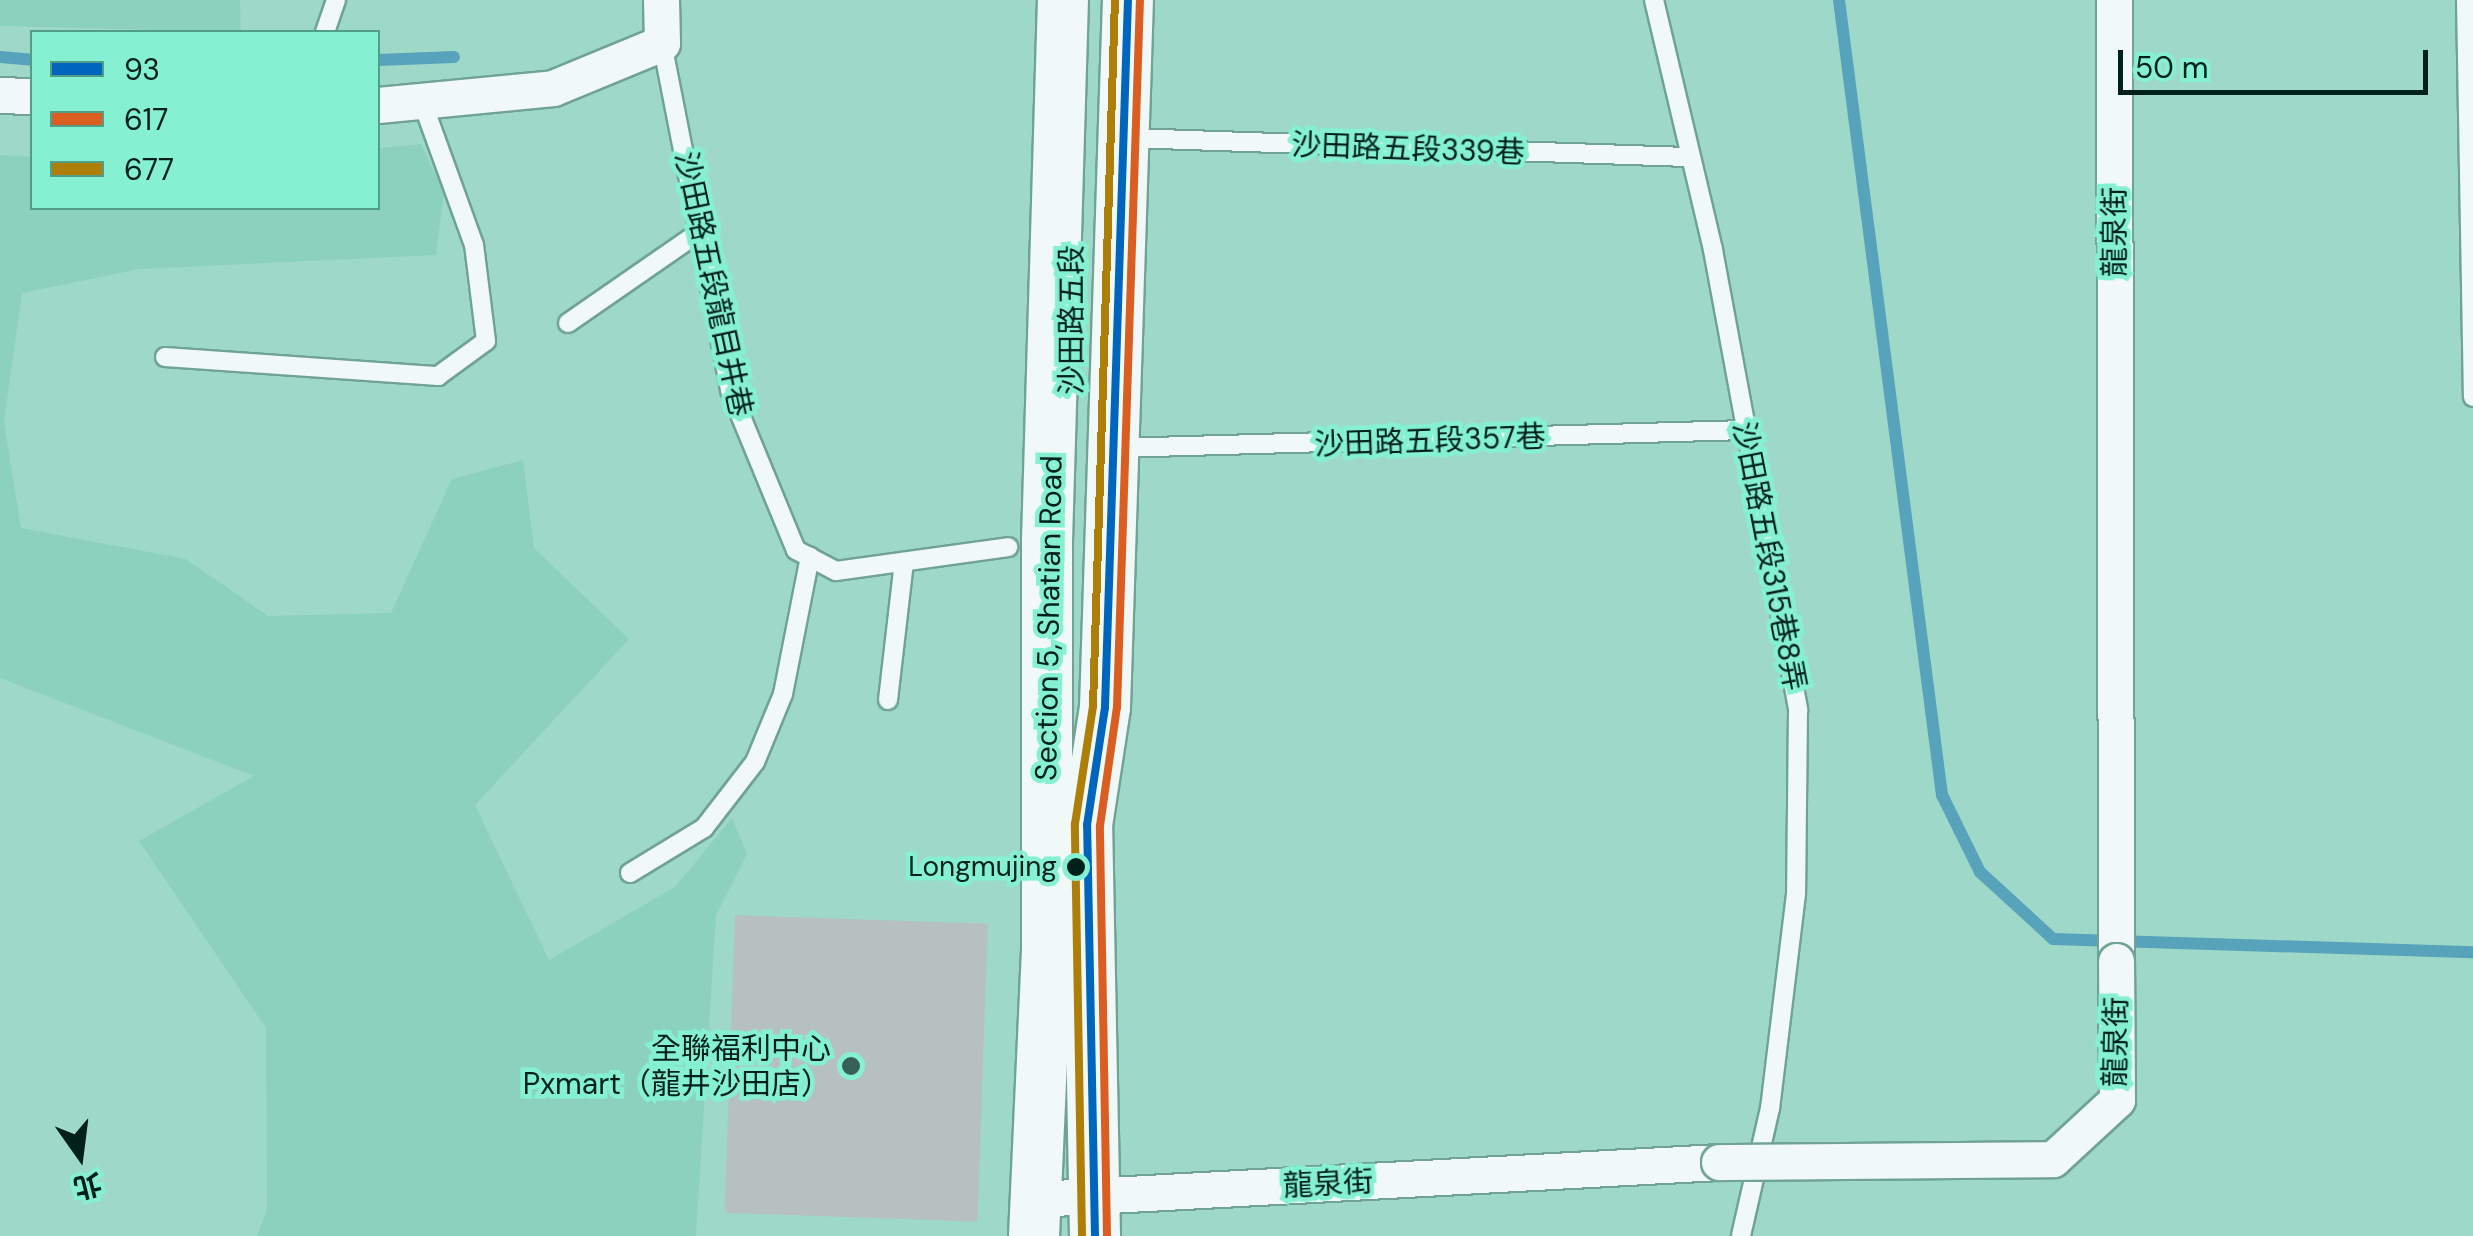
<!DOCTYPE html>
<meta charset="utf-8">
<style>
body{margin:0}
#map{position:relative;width:2473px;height:1236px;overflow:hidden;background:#9ed8c8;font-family:"DM Sans","Noto Sans TC",sans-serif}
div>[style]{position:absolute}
.green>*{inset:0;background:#8cd1be}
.stream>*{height:12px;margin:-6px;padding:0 6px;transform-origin:6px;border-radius:6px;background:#57a3bb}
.building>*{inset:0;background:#b6c0c0;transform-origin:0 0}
.roads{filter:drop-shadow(2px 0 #70a295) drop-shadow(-2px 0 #70a295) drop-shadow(0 2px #70a295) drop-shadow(0 -2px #70a295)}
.lane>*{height:18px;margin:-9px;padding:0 9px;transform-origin:9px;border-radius:9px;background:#f0f9f7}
.street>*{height:35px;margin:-17.5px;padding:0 17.5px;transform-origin:17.5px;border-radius:17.5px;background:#f0f9f7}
.secondary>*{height:50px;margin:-25px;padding:0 25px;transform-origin:25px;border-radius:25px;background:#f0f9f7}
.bridges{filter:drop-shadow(2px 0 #70a295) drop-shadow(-2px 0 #70a295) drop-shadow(0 2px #70a295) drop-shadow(0 -2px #70a295)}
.street-bridge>*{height:35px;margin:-17.5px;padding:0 17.5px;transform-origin:17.5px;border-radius:17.5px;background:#f0f9f7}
.bus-1>*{height:8px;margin:-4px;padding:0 4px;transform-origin:4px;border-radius:4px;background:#0065bd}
.bus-2>*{height:8px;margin:-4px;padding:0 4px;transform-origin:4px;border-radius:4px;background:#da5e21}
.bus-3>*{height:8px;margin:-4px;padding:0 4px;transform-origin:4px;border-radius:4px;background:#ad7e08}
.dots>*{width:28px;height:28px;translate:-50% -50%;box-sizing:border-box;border:5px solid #85f0d2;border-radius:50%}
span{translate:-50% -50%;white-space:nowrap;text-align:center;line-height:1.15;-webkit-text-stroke:9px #85f0d2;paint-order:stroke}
.bus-label{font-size:28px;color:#002119}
.right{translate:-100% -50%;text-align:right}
.street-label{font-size:30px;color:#002119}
.poi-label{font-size:30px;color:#002119}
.legend{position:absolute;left:30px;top:30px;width:350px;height:180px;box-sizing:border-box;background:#85f0d2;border:2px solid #509d88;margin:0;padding:12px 18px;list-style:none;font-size:30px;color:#002119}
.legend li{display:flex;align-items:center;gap:20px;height:50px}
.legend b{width:50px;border:2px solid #509d88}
.north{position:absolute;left:30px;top:1106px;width:100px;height:100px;-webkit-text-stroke:8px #85f0d2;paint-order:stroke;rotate:166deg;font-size:28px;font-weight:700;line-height:40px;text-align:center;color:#002119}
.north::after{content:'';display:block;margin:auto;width:35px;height:45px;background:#002119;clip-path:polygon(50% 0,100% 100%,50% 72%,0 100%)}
.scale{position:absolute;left:2118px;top:50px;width:310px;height:45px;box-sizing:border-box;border:5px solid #002119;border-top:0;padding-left:12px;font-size:30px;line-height:35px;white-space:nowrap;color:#002119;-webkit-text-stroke:8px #85f0d2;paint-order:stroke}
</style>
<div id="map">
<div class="green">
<i style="clip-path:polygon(0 0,240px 0,241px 32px,0 26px)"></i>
<i style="clip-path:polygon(421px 144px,444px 193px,436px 255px,140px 269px,22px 293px,4px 422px,21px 528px,186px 559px,268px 616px,391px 613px,452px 479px,523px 460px,534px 548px,629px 639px,475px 805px,549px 960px,675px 887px,732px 818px,747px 854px,716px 915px,696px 1236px,257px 1236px,267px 1209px,266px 1028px,139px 841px,254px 776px,0 678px,0 155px,32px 157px,32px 208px,378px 208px,378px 148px)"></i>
</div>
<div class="stream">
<i style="left:1839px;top:0;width:802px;rotate:82.62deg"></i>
<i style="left:1942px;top:795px;width:86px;rotate:63.7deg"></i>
<i style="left:1980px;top:872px;width:99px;rotate:42.5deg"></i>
<i style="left:2053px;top:939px;width:420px;rotate:1.8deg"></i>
<i style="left:0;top:57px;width:32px;rotate:5deg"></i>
<i style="left:378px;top:60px;width:76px;rotate:-2.3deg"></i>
</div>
<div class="building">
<i style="left:735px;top:915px;width:253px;height:298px;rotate:2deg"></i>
</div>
<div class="roads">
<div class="lane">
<i style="left:1654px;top:0;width:257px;rotate:76.7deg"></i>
<i style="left:1713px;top:250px;width:468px;rotate:79.5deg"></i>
<i style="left:1798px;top:710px;width:184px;rotate:90.6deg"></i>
<i style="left:1796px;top:894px;width:216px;rotate:96.9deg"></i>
<i style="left:1770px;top:1108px;width:131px;rotate:102.8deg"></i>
<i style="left:2466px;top:0;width:397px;rotate:89deg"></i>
<i style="left:325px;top:32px;width:34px;rotate:-71deg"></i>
<i style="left:662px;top:43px;width:354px;rotate:78.9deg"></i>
<i style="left:730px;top:390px;width:173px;rotate:67.6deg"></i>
<i style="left:796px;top:550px;width:45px;rotate:27.7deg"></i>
<i style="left:836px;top:571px;width:174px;rotate:-7.9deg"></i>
<i style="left:1129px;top:138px;width:559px;rotate:1.95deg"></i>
<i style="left:568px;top:323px;width:162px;rotate:-34.7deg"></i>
<i style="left:165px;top:357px;width:274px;rotate:4deg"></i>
<i style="left:438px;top:376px;width:59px;rotate:-36.1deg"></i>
<i style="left:486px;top:341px;width:97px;rotate:-97.1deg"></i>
<i style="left:474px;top:245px;width:153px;rotate:-109.9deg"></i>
<i style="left:1117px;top:448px;width:627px;rotate:-1.64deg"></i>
<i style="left:888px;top:700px;width:139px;rotate:-83.4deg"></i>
<i style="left:630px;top:873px;width:87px;rotate:-31.3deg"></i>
<i style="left:704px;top:828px;width:83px;rotate:-52.3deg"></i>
<i style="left:755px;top:762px;width:74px;rotate:-67.6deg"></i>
<i style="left:783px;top:694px;width:140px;rotate:-78.9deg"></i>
</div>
<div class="street">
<i style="left:2114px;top:0;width:961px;rotate:89.88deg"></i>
<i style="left:0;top:95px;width:32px;rotate:2deg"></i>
<i style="left:378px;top:105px;width:176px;rotate:-5.5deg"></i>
<i style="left:553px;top:88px;width:118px;rotate:-22.4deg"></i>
<i style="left:662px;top:43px;width:43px;rotate:-91.3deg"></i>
<i style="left:1036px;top:1199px;width:684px;rotate:-3.1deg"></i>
</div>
<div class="secondary">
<i style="left:1034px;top:1236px;width:290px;rotate:-87.4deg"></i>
<i style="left:1047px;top:946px;width:405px;rotate:-90deg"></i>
<i style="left:1047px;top:541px;width:541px;rotate:-88.31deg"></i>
<i style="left:1095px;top:1236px;width:411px;rotate:-91.1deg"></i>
<i style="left:1087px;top:825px;width:119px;rotate:-81.3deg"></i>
<i style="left:1105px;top:707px;width:707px;rotate:-88.14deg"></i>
</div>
</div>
<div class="bridges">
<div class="street-bridge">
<i style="left:1719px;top:1162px;width:334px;rotate:-0.5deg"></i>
<i style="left:2053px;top:1159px;width:87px;rotate:-42.7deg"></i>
<i style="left:2117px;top:1100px;width:139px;rotate:-90.4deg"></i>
</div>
</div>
<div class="bus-1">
<i style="left:1095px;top:1236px;width:411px;rotate:-91.1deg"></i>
<i style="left:1087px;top:825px;width:119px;rotate:-81.3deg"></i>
<i style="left:1105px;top:707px;width:707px;rotate:-88.14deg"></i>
</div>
<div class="bus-2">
<i style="left:1107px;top:1236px;width:410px;rotate:-91deg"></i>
<i style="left:1100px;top:826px;width:120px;rotate:-81.9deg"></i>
<i style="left:1117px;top:707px;width:707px;rotate:-88.14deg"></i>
</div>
<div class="bus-3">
<i style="left:1082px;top:1236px;width:412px;rotate:-91deg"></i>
<i style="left:1075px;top:824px;width:119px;rotate:-81.3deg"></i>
<i style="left:1093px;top:706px;width:706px;rotate:-88.22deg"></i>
</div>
<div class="dots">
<i style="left:1076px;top:867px;background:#002119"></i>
<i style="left:851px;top:1066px;background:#376156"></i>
</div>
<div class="bus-label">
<span class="right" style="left:1057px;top:867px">Longmujing</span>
</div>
<div class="street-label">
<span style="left:1408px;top:149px;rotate:2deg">沙田路五段339巷</span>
<span style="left:2115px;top:232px;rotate:-90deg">龍泉街</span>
<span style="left:713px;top:284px;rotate:78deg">沙田路五段龍目井巷</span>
<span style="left:1072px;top:320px;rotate:-90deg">沙田路五段</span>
<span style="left:1430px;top:441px;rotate:-2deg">沙田路五段357巷</span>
<span style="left:1769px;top:556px;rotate:79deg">沙田路五段315巷8弄</span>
<span style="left:1049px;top:618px;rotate:-89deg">Section 5, Shatian Road</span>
<span style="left:2116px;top:1042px;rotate:-89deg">龍泉街</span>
<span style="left:1328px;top:1184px;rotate:-3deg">龍泉街</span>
</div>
<div class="poi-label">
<span class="right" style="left:831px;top:1066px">全聯福利中心<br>Pxmart（龍井沙田店）</span>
</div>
<ul class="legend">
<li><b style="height:12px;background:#0065bd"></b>93</li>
<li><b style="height:12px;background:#da5e21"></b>617</li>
<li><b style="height:12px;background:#ad7e08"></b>677</li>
</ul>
<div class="north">北</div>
<div class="scale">50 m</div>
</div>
